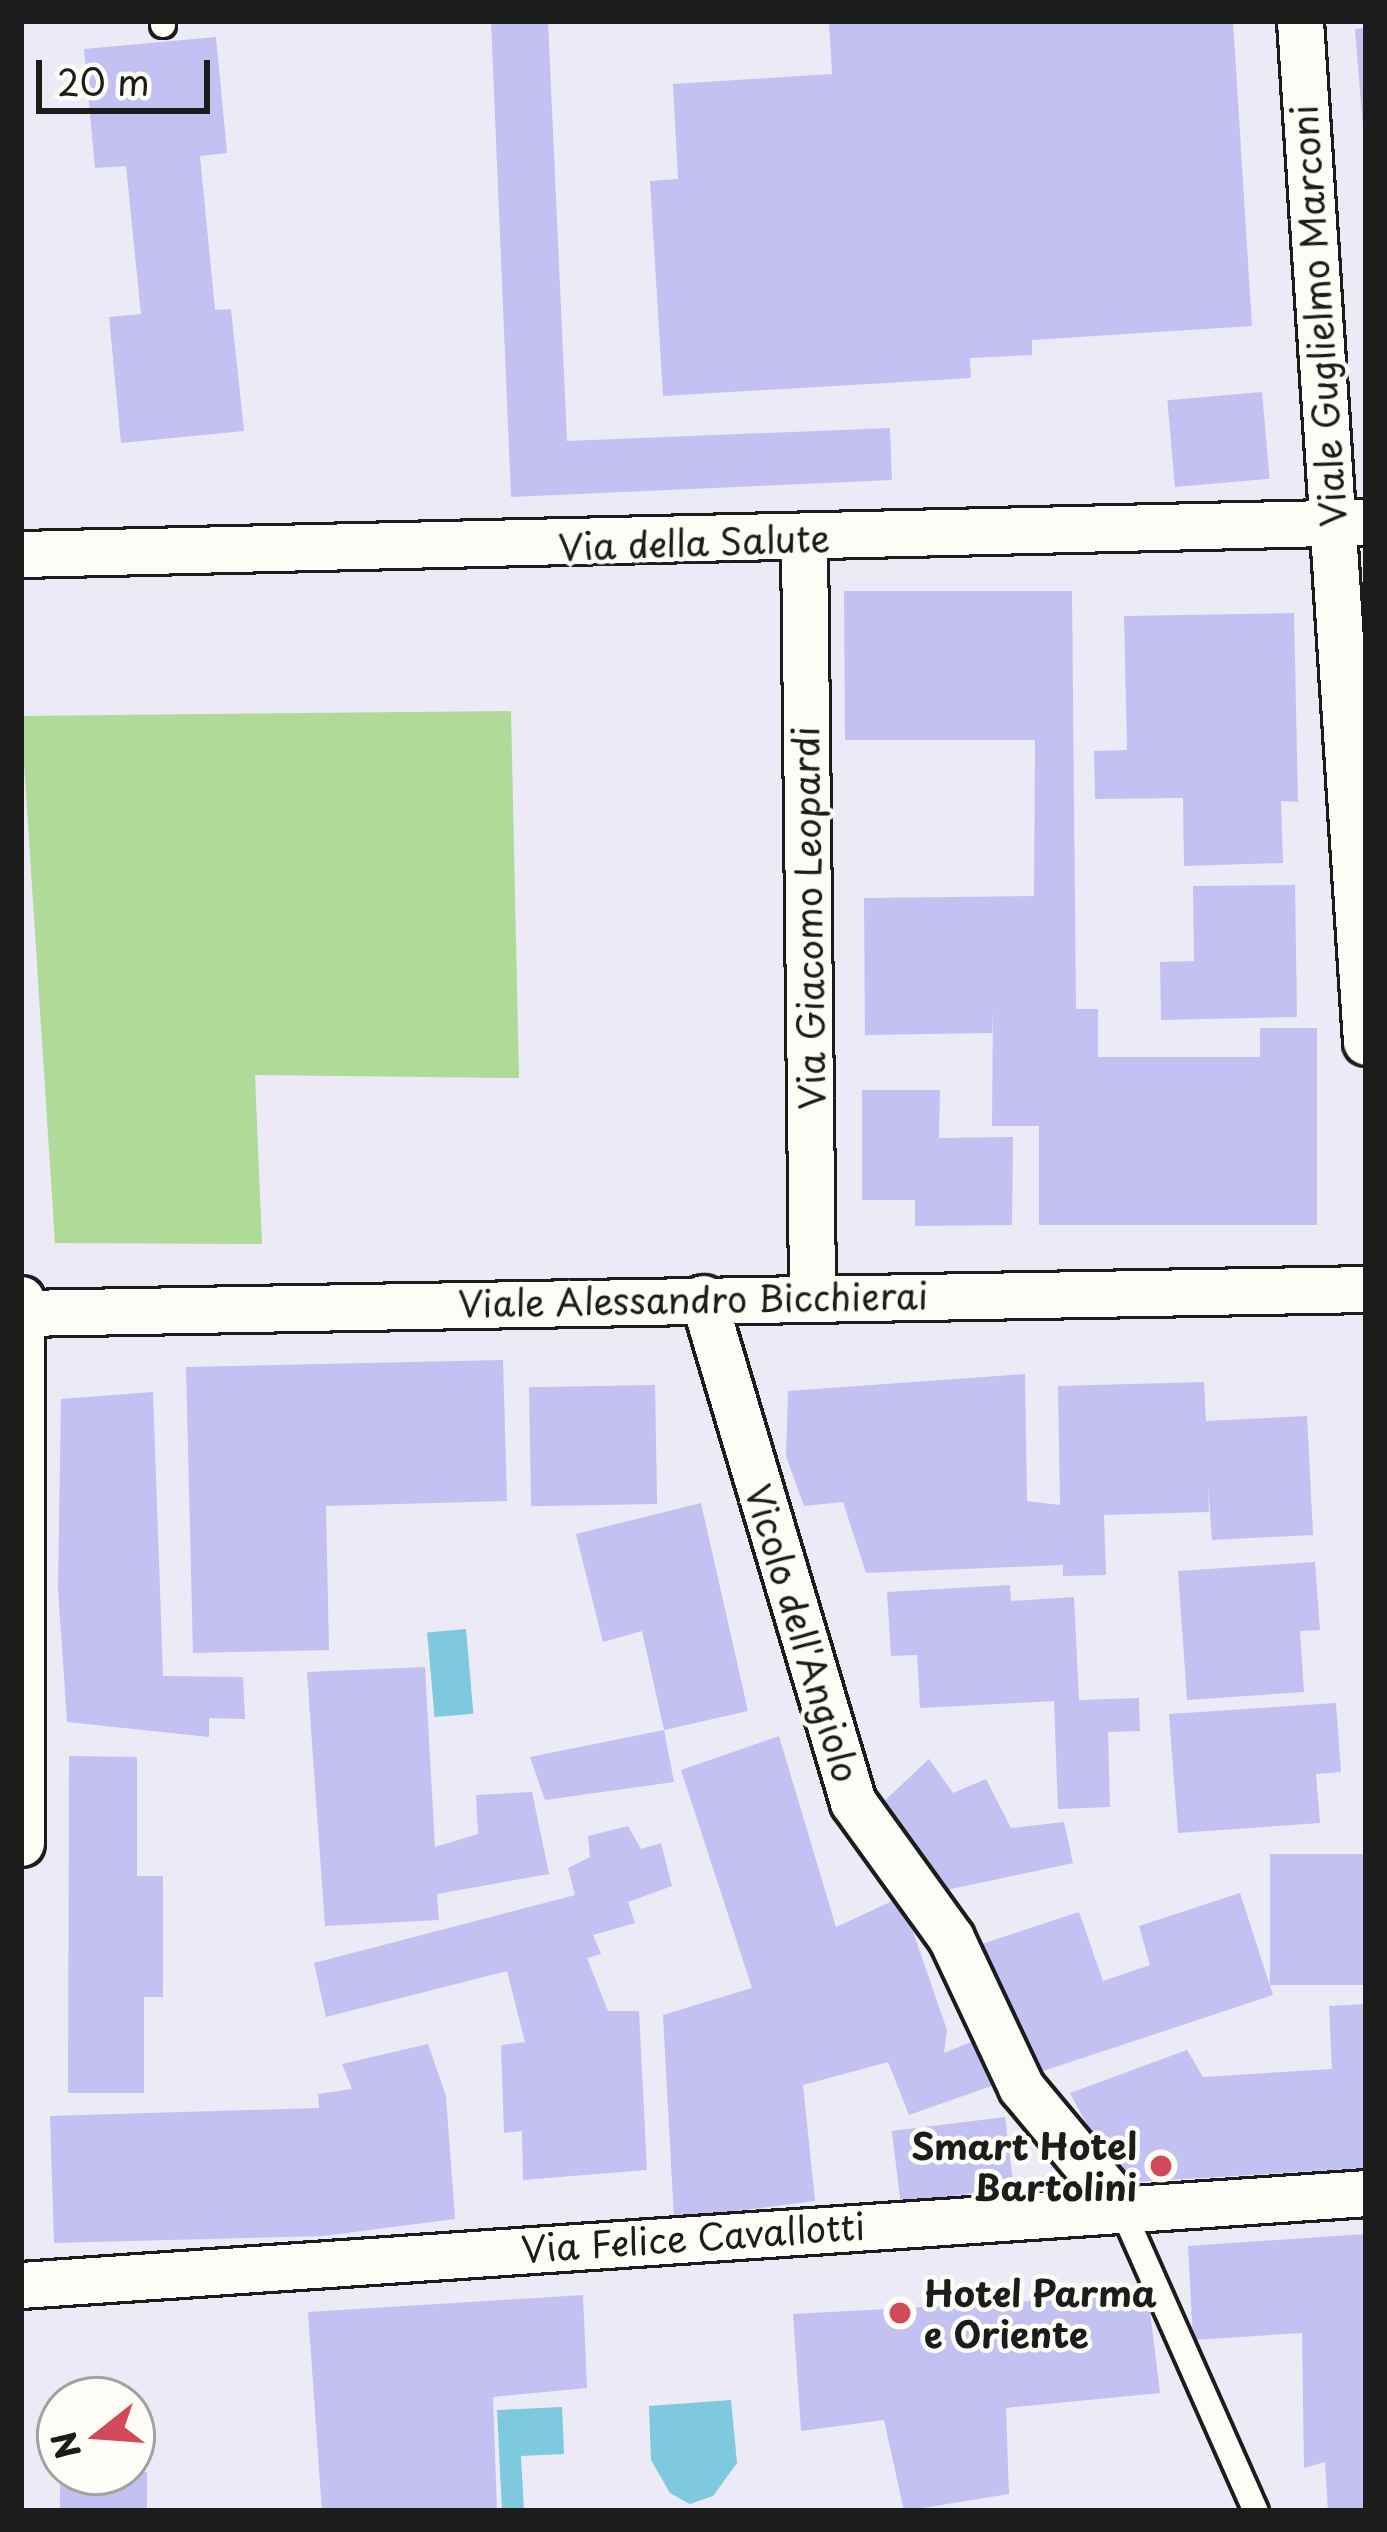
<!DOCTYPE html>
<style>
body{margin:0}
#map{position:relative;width:1387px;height:2532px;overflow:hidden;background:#eceaf6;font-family:"Playpen Sans",sans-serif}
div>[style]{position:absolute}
.green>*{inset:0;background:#b0da98}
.water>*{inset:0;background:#7ec9de;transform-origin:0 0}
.building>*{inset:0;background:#c3c0f2;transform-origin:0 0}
.roads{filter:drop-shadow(3px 0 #1c1c1c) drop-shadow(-3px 0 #1c1c1c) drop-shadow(0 3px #1c1c1c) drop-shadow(0 -3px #1c1c1c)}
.lane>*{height:24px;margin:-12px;padding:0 12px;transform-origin:12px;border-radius:12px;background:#fdfcf7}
.street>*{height:45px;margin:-22.5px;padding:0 22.5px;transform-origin:22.5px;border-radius:22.5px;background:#fdfcf7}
.dots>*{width:33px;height:33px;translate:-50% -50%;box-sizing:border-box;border:6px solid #fdfcf7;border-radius:50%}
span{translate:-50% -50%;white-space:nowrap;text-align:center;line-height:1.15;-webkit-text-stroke:9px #fdfcf7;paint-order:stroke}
.street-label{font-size:36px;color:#1c1c1c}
.poi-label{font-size:36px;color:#1c1c1c;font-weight:700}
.right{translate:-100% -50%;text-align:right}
.left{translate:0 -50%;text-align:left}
.frame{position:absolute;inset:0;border:24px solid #1c1c1c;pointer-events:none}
.north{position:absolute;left:36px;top:2376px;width:120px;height:120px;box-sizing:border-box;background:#fdfcf7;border:3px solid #a3a29f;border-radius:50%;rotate:253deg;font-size:33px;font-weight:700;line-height:48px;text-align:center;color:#1c1c1c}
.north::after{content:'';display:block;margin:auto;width:42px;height:54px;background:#d1495b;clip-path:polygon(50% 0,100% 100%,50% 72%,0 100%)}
.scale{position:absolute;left:36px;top:60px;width:174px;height:54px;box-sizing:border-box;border:6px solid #1c1c1c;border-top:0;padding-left:15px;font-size:36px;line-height:42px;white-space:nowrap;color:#1c1c1c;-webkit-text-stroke:9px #fdfcf7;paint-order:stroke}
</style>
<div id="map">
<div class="green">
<i style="clip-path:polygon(511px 711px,519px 1078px,255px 1075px,262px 1244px,55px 1243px,21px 716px)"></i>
</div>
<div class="water">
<i style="left:466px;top:1629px;width:85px;height:39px;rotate:85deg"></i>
<i style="clip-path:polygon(731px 2400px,737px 2463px,713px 2496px,690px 2504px,670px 2493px,651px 2460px,649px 2406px)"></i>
<i style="clip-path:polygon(562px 2407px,564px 2454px,521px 2456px,524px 2511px,502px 2511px,497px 2410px)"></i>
</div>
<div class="building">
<i style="clip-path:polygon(491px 21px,548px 21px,567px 441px,890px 428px,892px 480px,511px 497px)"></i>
<i style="clip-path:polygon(829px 21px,1233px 21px,1252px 326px,1032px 340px,1032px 355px,970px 358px,971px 378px,663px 396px,650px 181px,678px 179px,673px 84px,832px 74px)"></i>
<i style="clip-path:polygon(1366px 28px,1366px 128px,1363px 128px,1355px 29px)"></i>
<i style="clip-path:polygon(216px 37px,227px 153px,200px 156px,215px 310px,231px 309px,244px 431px,121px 443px,109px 317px,141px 314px,126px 166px,95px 168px,84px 49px)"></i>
<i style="left:1262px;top:392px;width:87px;height:95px;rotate:85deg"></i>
<i style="clip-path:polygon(844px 591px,1072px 591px,1076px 1009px,1098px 1009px,1098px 1057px,1260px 1057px,1260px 1028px,1317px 1028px,1317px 1225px,1039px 1225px,1039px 1126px,992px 1126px,993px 1008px,992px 1033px,865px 1035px,864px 898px,1034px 896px,1035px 740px,845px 740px)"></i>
<i style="clip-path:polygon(1294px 613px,1298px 802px,1281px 801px,1283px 863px,1184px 866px,1183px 798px,1095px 799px,1094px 751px,1127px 750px,1124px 616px)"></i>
<i style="clip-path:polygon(1295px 885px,1297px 1017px,1161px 1020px,1160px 962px,1194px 961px,1193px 886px)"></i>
<i style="clip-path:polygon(862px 1090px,940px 1090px,939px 1138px,1013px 1137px,1012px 1225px,915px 1226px,915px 1200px,862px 1200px)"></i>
<i style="clip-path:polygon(503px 1360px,507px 1501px,326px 1506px,329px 1650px,193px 1653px,186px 1367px)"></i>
<i style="clip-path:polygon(1025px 1374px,1027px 1501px,1060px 1505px,1058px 1386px,1204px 1382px,1206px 1421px,1307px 1416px,1313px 1535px,1212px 1540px,1208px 1485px,1209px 1512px,1104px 1515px,1106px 1575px,1063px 1576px,1063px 1565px,866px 1573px,843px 1502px,804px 1506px,786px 1456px,788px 1391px)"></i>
<i style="left:655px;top:1385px;width:119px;height:126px;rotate:89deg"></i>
<i style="clip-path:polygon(153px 1392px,163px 1676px,243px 1677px,245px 1719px,209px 1718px,209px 1737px,67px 1722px,58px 1589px,61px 1399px)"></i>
<i style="clip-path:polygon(701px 1503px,748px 1711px,664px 1730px,642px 1631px,603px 1642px,576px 1534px)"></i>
<i style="clip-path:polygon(1315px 1562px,1320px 1630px,1300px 1631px,1304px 1692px,1187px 1700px,1178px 1571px)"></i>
<i style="clip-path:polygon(1010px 1585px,1011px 1601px,1074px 1597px,1079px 1700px,1139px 1698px,1140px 1731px,1108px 1732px,1110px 1807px,1058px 1809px,1054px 1701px,920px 1708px,917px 1655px,891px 1656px,887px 1592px)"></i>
<i style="clip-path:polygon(425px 1667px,435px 1847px,478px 1834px,476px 1795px,532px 1792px,549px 1874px,437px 1894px,439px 1920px,325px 1926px,307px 1672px)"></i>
<i style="clip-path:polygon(1336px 1703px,1341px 1772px,1316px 1774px,1320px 1823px,1178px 1833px,1169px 1714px)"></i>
<i style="clip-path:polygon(664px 1730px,674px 1782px,545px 1800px,530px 1757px)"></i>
<i style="clip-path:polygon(779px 1736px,836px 1927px,901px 1897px,947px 2030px,944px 2053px,981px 2038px,997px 2084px,909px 2115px,888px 2062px,803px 2085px,815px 2201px,674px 2219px,663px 2015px,752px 1988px,681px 1770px)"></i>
<i style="clip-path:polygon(69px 1756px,137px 1757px,137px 1876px,163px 1876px,163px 1997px,144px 1997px,144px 2093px,68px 2093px)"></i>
<i style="clip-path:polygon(929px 1759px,953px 1793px,986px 1779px,1011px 1828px,1064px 1822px,1073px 1863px,937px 1892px,879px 1806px)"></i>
<i style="clip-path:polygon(628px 1826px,641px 1849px,661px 1843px,672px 1886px,628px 1902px,635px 1923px,593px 1935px,601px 1954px,587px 1958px,608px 2011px,639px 2011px,647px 2170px,523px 2180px,522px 2131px,504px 2133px,501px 2045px,525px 2042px,507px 1971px,326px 2017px,314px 1963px,575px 1895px,568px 1868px,590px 1857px,588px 1836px)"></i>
<i style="left:1366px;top:1854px;width:131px;height:96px;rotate:90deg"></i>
<i style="clip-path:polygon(1240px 1893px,1273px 1995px,1025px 2077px,982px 1944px,1079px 1912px,1103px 1981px,1150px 1965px,1139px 1926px)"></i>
<i style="clip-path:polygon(1366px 2004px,1366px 2168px,1118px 2183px,1070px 2093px,1187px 2050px,1203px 2077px,1332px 2069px,1329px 2006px)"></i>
<i style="clip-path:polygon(428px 2044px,446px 2096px,455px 2219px,323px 2236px,54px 2243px,50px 2116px,319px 2108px,318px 2094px,352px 2089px,342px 2064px)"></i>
<i style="left:1005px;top:2117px;width:72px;height:114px;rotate:83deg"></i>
<i style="clip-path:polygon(1366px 2234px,1366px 2511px,1328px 2511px,1325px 2462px,1304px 2468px,1302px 2333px,1193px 2340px,1188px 2246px)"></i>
<i style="clip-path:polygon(583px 2295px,587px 2388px,493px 2397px,497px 2511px,322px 2511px,308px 2312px)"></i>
<i style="clip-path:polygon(1148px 2295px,1160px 2393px,1006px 2408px,1009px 2494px,904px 2511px,884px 2420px,801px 2431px,793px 2314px)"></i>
<i style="left:60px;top:2472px;width:87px;height:39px"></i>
</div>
<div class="roads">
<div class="lane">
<i style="left:163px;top:25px;width:4px;rotate:-90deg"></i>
<i style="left:1121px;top:2207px;width:333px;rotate:66.1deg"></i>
</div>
<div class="street">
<i style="left:1300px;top:21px;width:1023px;rotate:86.3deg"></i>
<i style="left:804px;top:539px;width:757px;rotate:89.39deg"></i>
<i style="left:21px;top:554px;width:1345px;rotate:-1.36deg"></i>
<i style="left:703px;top:1298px;width:526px;rotate:73.43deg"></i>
<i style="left:853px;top:1802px;width:168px;rotate:54.2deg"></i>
<i style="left:951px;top:1938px;width:165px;rotate:64.8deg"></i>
<i style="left:1021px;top:2087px;width:156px;rotate:50.2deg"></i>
<i style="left:21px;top:1299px;width:544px;rotate:90deg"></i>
<i style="left:21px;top:1313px;width:1345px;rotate:-1.02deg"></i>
<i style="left:21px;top:2285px;width:1348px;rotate:-3.91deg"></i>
</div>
</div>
<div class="dots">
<i style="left:1161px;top:2166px;background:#d1495b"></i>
<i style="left:900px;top:2313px;background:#d1495b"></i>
</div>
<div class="street-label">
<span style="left:1318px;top:316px;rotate:-94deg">Viale Guglielmo Marconi</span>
<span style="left:694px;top:542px;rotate:-2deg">Via della Salute</span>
<span style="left:808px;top:918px;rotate:-91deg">Via Giacomo Leopardi</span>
<span style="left:693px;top:1299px;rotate:-1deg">Viale Alessandro Bicchierai</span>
<span style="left:803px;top:1633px;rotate:73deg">Vicolo dell'Angiolo</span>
<span style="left:693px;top:2237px;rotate:-4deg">Via Felice Cavallotti</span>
</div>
<div class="poi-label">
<span class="right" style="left:1137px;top:2166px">Smart Hotel<br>Bartolini</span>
<span class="left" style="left:924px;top:2313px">Hotel Parma<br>e Oriente</span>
</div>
<div class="frame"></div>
<div class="north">N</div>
<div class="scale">20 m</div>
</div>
